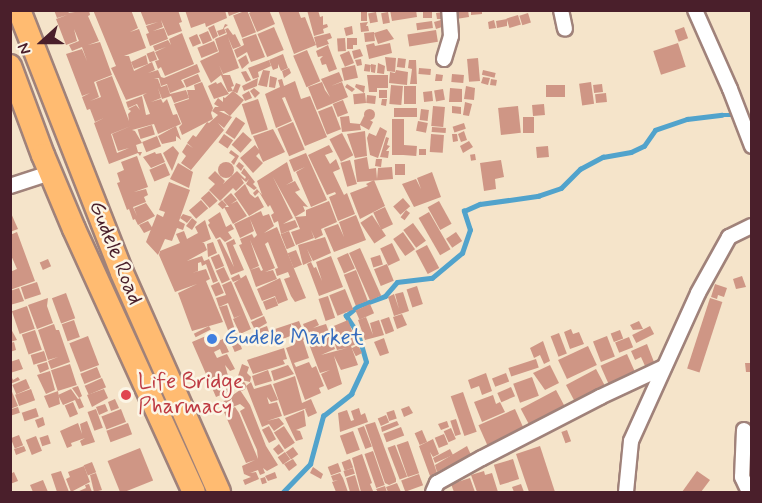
<!DOCTYPE html>
<style>
body{margin:0}
#map{position:relative;width:762px;height:503px;overflow:hidden;background:#f5e4ca;font-family:Mynerve,sans-serif}
div>[style]{position:absolute}
.stream>*{height:4.5px;margin:-2.25px;padding:0 2.25px;transform-origin:2.25px;border-radius:2.25px;background:#51a3cc}
.building>*{inset:0;background:#cf9685;transform-origin:0 0}
.round{border-radius:50%}
.roads{filter:drop-shadow(2px 0 #a0827a) drop-shadow(-2px 0 #a0827a) drop-shadow(0 2px #a0827a) drop-shadow(0 -2px #a0827a)}
.minor>*{height:14px;margin:-7px;padding:0 7px;transform-origin:7px;border-radius:7px;background:#fff}
.trunk>*{height:22px;margin:-11px;padding:0 11px;transform-origin:11px;border-radius:11px;background:#ffbb71}
.dots>*{width:16px;height:16px;translate:-50% -50%;box-sizing:border-box;border:3px solid #fcf5e5;border-radius:50%}
span{translate:-50% -50%;white-space:nowrap;text-align:center;line-height:1.15;-webkit-text-stroke:5px #fcf5e5;paint-order:stroke}
.street-label{font-size:22px;color:#4a1f2b}
.shop-label{font-size:22px;color:#366cbe}
.left{translate:0 -50%;text-align:left}
.health-label{font-size:22px;color:#be3a42}
.frame{position:absolute;inset:0;border:12px solid #4a1f2b;pointer-events:none}
.north{position:absolute;left:12px;top:12px;width:60px;height:60px;-webkit-text-stroke:4px #fcf5e5;paint-order:stroke;rotate:249deg;font-size:16px;font-weight:700;line-height:24px;text-align:center;color:#4a1f2b}
.north::after{content:'';display:block;margin:auto;width:21px;height:27px;background:#4a1f2b;clip-path:polygon(50% 0,100% 100%,50% 72%,0 100%)}
</style>
<div id="map">
<div class="stream">
<i style="left:283px;top:492px;width:39px;rotate:-46deg"></i>
<i style="left:310px;top:464px;width:50px;rotate:-74.8deg"></i>
<i style="left:323px;top:416px;width:36px;rotate:-38deg"></i>
<i style="left:351px;top:394px;width:35px;rotate:-65deg"></i>
<i style="left:366px;top:362px;width:29px;rotate:-106deg"></i>
<i style="left:358px;top:334px;width:22px;rotate:-124deg"></i>
<i style="left:346px;top:316px;width:16px;rotate:-40deg"></i>
<i style="left:358px;top:306px;width:29px;rotate:-20deg"></i>
<i style="left:385px;top:296px;width:18px;rotate:-49deg"></i>
<i style="left:397px;top:282px;width:35px;rotate:-7deg"></i>
<i style="left:432px;top:278px;width:39px;rotate:-40deg"></i>
<i style="left:462px;top:253px;width:24px;rotate:-71deg"></i>
<i style="left:470px;top:230px;width:20px;rotate:-108deg"></i>
<i style="left:464px;top:211px;width:17px;rotate:-24deg"></i>
<i style="left:480px;top:204px;width:59px;rotate:-7.9deg"></i>
<i style="left:538px;top:196px;width:24px;rotate:-19deg"></i>
<i style="left:561px;top:188px;width:27px;rotate:-45deg"></i>
<i style="left:580px;top:169px;width:26px;rotate:-28deg"></i>
<i style="left:603px;top:157px;width:28px;rotate:-10deg"></i>
<i style="left:631px;top:152px;width:14px;rotate:-25deg"></i>
<i style="left:644px;top:146px;width:19px;rotate:-55deg"></i>
<i style="left:655px;top:130px;width:34px;rotate:-19deg"></i>
<i style="left:687px;top:119px;width:35px;rotate:-7deg"></i>
<i style="left:722px;top:115px;width:19px"></i>
<i style="left:741px;top:115px;width:12px;rotate:20deg"></i>
</div>
<div class="building">
<i style="clip-path:polygon(evenodd,54px 10px,72px 10px,68px 13px,89px 10px,90px 15px,88px 16px,99px 41px,88px 45px,100px 42px,112px 75px,94px 82px,99px 97px,90px 101px,101px 97px,96px 82px,112px 76px,129px 121px,128px 114px,131px 111px,128px 109px,136px 105px,140px 110px,137px 104px,128px 108px,126px 102px,142px 96px,146px 115px,150px 114px,143px 95px,147px 93px,126px 100px,113px 72px,111px 68px,116px 66px,93px 10px,131px 10px,138px 28px,130px 32px,139px 29px,146px 48px,124px 56px,129px 56px,134px 71px,152px 62px,155px 70px,148px 73px,158px 70px,161px 77px,164px 78px,197px 64px,200px 72px,181px 80px,185px 87px,170px 93px,167px 84px,161px 86px,159px 78px,154px 79px,158px 79px,161px 87px,167px 85px,170px 94px,186px 90px,189px 98px,174px 103px,171px 96px,162px 99px,158px 88px,161px 98px,151px 102px,161px 99px,163px 103px,167px 99px,173px 115px,177px 114px,181px 124px,158px 134px,154px 124px,132px 130px,135px 131px,142px 143px,136px 145px,138px 152px,142px 152px,140px 156px,138px 153px,109px 164px,94px 123px,104px 118px,95px 122px,90px 109px,87px 110px,82px 97px,90px 93px,82px 96px,66px 54px,82px 49px,87px 61px,82px 47px,72px 51px,69px 45px,79px 41px,74px 29px,77px 41px,66px 45px,56px 19px,67px 15px,57px 18px,54px 10px,131px 126px,112px 134px,118px 151px,129px 148px,117px 153px,111px 134px,131px 126px)"></i>
<i style="clip-path:polygon(140px 10px,178px 10px,182px 22px,179px 23px,182px 31px,168px 36px,161px 20px,163px 27px,153px 31px,164px 28px,168px 39px,150px 46px,146px 34px,149px 33px,146px 26px,158px 22px,146px 25px)"></i>
<i style="clip-path:polygon(185px 10px,225px 10px,227px 18px,206px 27px,205px 23px,191px 28px)"></i>
<i style="clip-path:polygon(227px 10px,242px 10px,242px 11px,229px 16px)"></i>
<i style="left:247px;top:10px;width:24px;height:15px;rotate:68deg"></i>
<i style="clip-path:polygon(254px 10px,269px 10px,275px 24px,257px 32px,249px 13px)"></i>
<i style="clip-path:polygon(278px 10px,298px 10px,301px 18px,305px 17px,316px 45px,294px 54px)"></i>
<i style="clip-path:polygon(307px 10px,318px 10px,320px 17px,323px 16px,323px 25px,327px 24px,328px 27px,323px 29px,324px 33px,314px 36px)"></i>
<i style="left:361px;top:10px;width:6px;height:11px"></i>
<i style="clip-path:polygon(390px 10px,416px 10px,417px 17px,392px 21px)"></i>
<i style="left:423px;top:10px;width:9px;height:8px"></i>
<i style="clip-path:polygon(455px 10px,468px 10px,469px 17px,456px 19px)"></i>
<i style="clip-path:polygon(471px 10px,482px 10px,482px 14px,471px 15px)"></i>
<i style="left:376px;top:12px;width:10px;height:8px;rotate:79deg"></i>
<i style="left:388px;top:12px;width:11px;height:7px;rotate:80deg"></i>
<i style="clip-path:polygon(443px 12px,444px 19px,437px 19px,436px 13px)"></i>
<i style="left:528px;top:13px;width:10px;height:9px;rotate:73deg"></i>
<i style="left:518px;top:15px;width:10px;height:12px;rotate:73deg"></i>
<i style="clip-path:polygon(507px 19px,507px 26px,497px 28px,496px 21px)"></i>
<i style="clip-path:polygon(441px 20px,442px 27px,436px 29px,434px 22px)"></i>
<i style="clip-path:polygon(494px 20px,496px 28px,489px 29px,488px 22px)"></i>
<i style="left:432px;top:21px;width:7px;height:16px;rotate:82deg"></i>
<i style="clip-path:polygon(368px 22px,366px 26px,368px 26px,369px 31px,361px 32px,360px 23px)"></i>
<i style="clip-path:polygon(225px 24px,228px 25px,224px 28px,226px 33px,219px 36px,217px 31px,223px 29px)"></i>
<i style="clip-path:polygon(214px 25px,218px 36px,213px 39px,208px 28px)"></i>
<i style="clip-path:polygon(352px 26px,353px 34px,346px 36px,344px 28px)"></i>
<i style="left:274px;top:27px;width:25px;height:18px;rotate:67deg"></i>
<i style="left:684px;top:27px;width:12px;height:10px;rotate:70deg"></i>
<i style="clip-path:polygon(228px 28px,233px 35px,235px 34px,241px 46px,233px 49px,228px 37px,239px 68px,223px 74px,219px 65px,223px 75px,230px 75px,234px 86px,231px 87px,233px 91px,244px 100px,230px 116px,224px 111px,219px 111px,232px 117px,224px 128px,218px 123px,224px 130px,191px 170px,181px 163px,186px 156px,182px 152px,187px 144px,193px 148px,187px 143px,193px 135px,196px 137px,207px 122px,209px 123px,218px 115px,212px 111px,215px 107px,219px 107px,214px 104px,218px 98px,223px 102px,223px 97px,225px 98px,233px 91px,228px 92px,221px 75px,211px 83px,200px 61px,219px 52px,215px 39px,227px 34px,225px 29px)"></i>
<i style="clip-path:polygon(387px 29px,394px 39px,378px 44px,374px 33px)"></i>
<i style="left:436px;top:30px;width:12px;height:29px;rotate:81deg"></i>
<i style="left:208px;top:31px;width:10px;height:10px;rotate:66deg"></i>
<i style="left:374px;top:32px;width:9px;height:10px;rotate:84deg"></i>
<i style="clip-path:polygon(182px 33px,194px 64px,165px 76px,161px 67px,158px 69px,155px 61px,159px 60px,155px 52px,166px 47px,155px 51px,153px 46px,168px 40px,171px 45px,169px 39px)"></i>
<i style="clip-path:polygon(330px 33px,332px 38px,327px 40px,329px 44px,317px 48px,314px 37px)"></i>
<i style="left:197px;top:34px;width:10px;height:9px;rotate:66deg"></i>
<i style="clip-path:polygon(256px 34px,265px 57px,251px 62px,247px 52px,237px 58px,234px 50px,244px 45px,242px 39px)"></i>
<i style="left:345px;top:38px;width:13px;height:8px;rotate:86deg"></i>
<i style="clip-path:polygon(347px 38px,357px 38px,357px 45px,353px 45px,353px 49px,347px 49px)"></i>
<i style="left:214px;top:41px;width:11px;height:18px;rotate:68deg"></i>
<i style="clip-path:polygon(374px 43px,375px 46px,390px 43px,392px 53px,369px 59px,366px 45px)"></i>
<i style="left:678px;top:43px;width:25px;height:26px;rotate:72deg"></i>
<i style="clip-path:polygon(328px 45px,337px 69px,329px 72px,326px 64px,322px 65px,320px 59px,323px 56px,318px 57px,316px 51px)"></i>
<i style="clip-path:polygon(360px 49px,363px 56px,354px 59px,352px 51px)"></i>
<i style="left:307px;top:50px;width:34px;height:15px;rotate:67deg"></i>
<i style="left:154px;top:51px;width:9px;height:8px;rotate:69deg"></i>
<i style="left:349px;top:51px;width:13px;height:10px;rotate:67deg"></i>
<i style="clip-path:polygon(283px 54px,288px 68px,281px 71px,278px 64px,278px 68px,273px 70px,269px 60px)"></i>
<i style="clip-path:polygon(146px 55px,148px 64px,134px 69px,131px 62px)"></i>
<i style="clip-path:polygon(246px 55px,249px 63px,242px 69px,238px 60px)"></i>
<i style="clip-path:polygon(385px 57px,396px 58px,395px 72px,387px 71px)"></i>
<i style="left:398px;top:58px;width:8px;height:9px;rotate:7deg"></i>
<i style="left:478px;top:58px;width:23px;height:11px;rotate:85deg"></i>
<i style="clip-path:polygon(361px 59px,362px 65px,357px 66px,355px 60px)"></i>
<i style="clip-path:polygon(269px 60px,271px 66px,258px 72px,259px 77px,253px 79px,248px 68px)"></i>
<i style="clip-path:polygon(409px 60px,416px 60px,417px 84px,410px 84px,412px 69px,408px 68px)"></i>
<i style="clip-path:polygon(378px 63px,385px 66px,384px 74px,377px 73px)"></i>
<i style="left:365px;top:64px;width:6px;height:7px;rotate:9deg"></i>
<i style="clip-path:polygon(371px 64px,376px 65px,375px 73px,371px 72px)"></i>
<i style="left:355px;top:65px;width:13px;height:14px;rotate:77deg"></i>
<i style="clip-path:polygon(289px 68px,291px 73px,284px 78px,282px 71px)"></i>
<i style="left:419px;top:68px;width:12px;height:6px;rotate:5deg"></i>
<i style="clip-path:polygon(263px 70px,270px 71px,267px 87px,258px 85px)"></i>
<i style="clip-path:polygon(396px 70px,408px 72px,407px 85px,389px 83px,390px 72px,395px 73px)"></i>
<i style="left:483px;top:70px;width:13px;height:5px;rotate:13deg"></i>
<i style="clip-path:polygon(246px 71px,251px 80px,246px 82px,241px 72px)"></i>
<i style="clip-path:polygon(339px 72px,343px 81px,331px 86px,342px 82px,348px 97px,317px 110px,308px 87px,322px 82px,325px 90px,330px 97px,321px 79px)"></i>
<i style="left:198px;top:74px;width:8px;height:16px;rotate:67deg"></i>
<i style="clip-path:polygon(436px 74px,443px 75px,442px 81px,435px 81px)"></i>
<i style="left:452px;top:74px;width:12px;height:8px;rotate:5deg"></i>
<i style="clip-path:polygon(367px 75px,388px 75px,388px 88px,377px 88px,377px 92px,369px 92px)"></i>
<i style="clip-path:polygon(270px 76px,277px 78px,275px 88px,269px 87px)"></i>
<i style="clip-path:polygon(483px 77px,490px 78px,488px 85px,481px 83px)"></i>
<i style="clip-path:polygon(258px 78px,257px 86px,244px 91px,242px 86px)"></i>
<i style="clip-path:polygon(282px 79px,284px 86px,295px 81px,301px 99px,310px 96px,327px 137px,305px 146px,285px 97px,282px 98px,292px 121px,276px 128px,265px 94px,280px 87px,278px 80px)"></i>
<i style="left:491px;top:79px;width:6px;height:6px;rotate:9deg"></i>
<i style="clip-path:polygon(202px 82px,213px 108px,211px 113px,213px 119px,182px 135px,179px 127px,182px 124px,174px 104px,189px 99px,187px 90px,195px 90px,194px 85px)"></i>
<i style="clip-path:polygon(216px 82px,217px 84px,221px 82px,229px 94px,214px 99px,208px 86px)"></i>
<i style="left:591px;top:82px;width:22px;height:12px;rotate:82deg"></i>
<i style="left:236px;top:83px;width:5px;height:9px;rotate:22deg"></i>
<i style="clip-path:polygon(347px 84px,355px 89px,352px 92px,345px 87px)"></i>
<i style="clip-path:polygon(356px 84px,365px 86px,364px 93px,355px 87px)"></i>
<i style="left:602px;top:84px;width:8px;height:9px;rotate:83deg"></i>
<i style="left:391px;top:85px;width:12px;height:19px;rotate:5deg"></i>
<i style="left:565px;top:85px;width:12px;height:19px;rotate:90deg"></i>
<i style="left:404px;top:86px;width:12px;height:18px"></i>
<i style="clip-path:polygon(466px 86px,475px 88px,474px 100px,464px 99px)"></i>
<i style="clip-path:polygon(254px 88px,260px 93px,255px 98px,250px 91px)"></i>
<i style="clip-path:polygon(450px 88px,462px 89px,462px 102px,449px 102px)"></i>
<i style="left:443px;top:89px;width:11px;height:9px;rotate:80deg"></i>
<i style="left:379px;top:90px;width:8px;height:8px"></i>
<i style="clip-path:polygon(249px 91px,252px 98px,245px 101px,242px 95px)"></i>
<i style="left:432px;top:91px;width:10px;height:9px;rotate:84deg"></i>
<i style="left:365px;top:93px;width:10px;height:12px;rotate:84deg"></i>
<i style="left:606px;top:93px;width:9px;height:11px;rotate:84deg"></i>
<i style="left:367px;top:95px;width:9px;height:8px;rotate:6deg"></i>
<i style="left:258px;top:99px;width:32px;height:17px;rotate:72deg"></i>
<i style="clip-path:polygon(382px 99px,387px 99px,386px 106px,381px 105px)"></i>
<i style="left:343px;top:100px;width:14px;height:11px;rotate:69deg"></i>
<i style="clip-path:polygon(465px 102px,472px 104px,469px 116px,463px 115px)"></i>
<i style="left:544px;top:104px;width:11px;height:12px;rotate:85deg"></i>
<i style="left:332px;top:106px;width:25px;height:15px;rotate:69deg"></i>
<i style="left:433px;top:106px;width:12px;height:20px;rotate:5deg"></i>
<i style="clip-path:polygon(452px 106px,461px 107px,461px 114px,452px 113px)"></i>
<i style="left:518px;top:106px;width:27px;height:20px;rotate:84deg"></i>
<i style="left:394px;top:108px;width:23px;height:9px"></i>
<i class="round" style="left:363.5px;top:108.5px;width:11px;height:11px"></i>
<i style="left:421px;top:109px;width:8px;height:11px;rotate:7deg"></i>
<i style="clip-path:polygon(349px 116px,350px 123px,360px 124px,364px 116px,373px 122px,369px 130px,360px 125px,361px 130px,342px 132px,340px 117px)"></i>
<i style="left:236px;top:117px;width:11px;height:19px;rotate:34deg"></i>
<i style="left:523px;top:117px;width:11px;height:16px"></i>
<i style="left:392px;top:119px;width:12px;height:36px"></i>
<i style="left:418px;top:121px;width:10px;height:10px;rotate:11deg"></i>
<i style="left:293px;top:122px;width:30px;height:17px;rotate:67deg"></i>
<i style="left:464px;top:123px;width:6px;height:12px;rotate:72deg"></i>
<i style="left:152px;top:125px;width:10px;height:15px;rotate:73deg"></i>
<i style="clip-path:polygon(176px 126px,181px 140px,176px 136px,176px 141px,162px 144px,158px 136px)"></i>
<i style="clip-path:polygon(380px 127px,387px 131px,378px 158px,370px 155px,367px 138px,369px 133px,376px 136px)"></i>
<i style="left:432px;top:127px;width:14px;height:5px;rotate:4deg"></i>
<i style="clip-path:polygon(273px 129px,285px 152px,263px 162px,259px 153px,256px 156px,263px 163px,253px 173px,240px 158px,255px 145px,259px 150px,253px 136px)"></i>
<i style="clip-path:polygon(365px 131px,367px 156px,355px 158px,347px 134px)"></i>
<i style="clip-path:polygon(464px 131px,467px 140px,461px 142px,458px 134px)"></i>
<i style="left:243px;top:132px;width:12px;height:17px;rotate:42deg"></i>
<i style="left:342px;top:133px;width:25px;height:14px;rotate:63deg"></i>
<i style="left:224px;top:134px;width:11px;height:10px;rotate:34deg"></i>
<i style="left:431px;top:134px;width:13px;height:18px;rotate:4deg"></i>
<i style="clip-path:polygon(452px 134px,457px 134px,458px 141px,453px 142px)"></i>
<i style="left:157px;top:136px;width:11px;height:16px;rotate:68deg"></i>
<i style="clip-path:polygon(386px 137px,389px 138px,387px 145px,390px 146px,386px 151px,389px 151px,388px 158px,380px 157px)"></i>
<i style="clip-path:polygon(469px 141px,473px 147px,463px 153px,460px 146px)"></i>
<i style="clip-path:polygon(329px 145px,333px 152px,325px 155px,330px 164px,336px 159px,340px 169px,333px 172px,344px 195px,347px 193px,355px 214px,338px 221px,329px 197px,336px 194px,335px 192px,327px 195px,308px 155px)"></i>
<i style="left:404px;top:145px;width:13px;height:10px;rotate:4deg"></i>
<i style="clip-path:polygon(173px 146px,179px 153px,172px 171px,163px 153px)"></i>
<i style="left:548px;top:146px;width:11px;height:12px;rotate:85deg"></i>
<i style="left:419px;top:149px;width:7px;height:6px"></i>
<i style="clip-path:polygon(231px 150px,239px 156px,234px 165px,231px 162px,235px 157px,229px 153px)"></i>
<i style="clip-path:polygon(155px 152px,156px 154px,161px 153px,165px 162px,151px 168px,143px 157px)"></i>
<i style="clip-path:polygon(306px 153px,327px 200px,311px 207px,296px 172px,305px 167px,294px 172px,289px 160px)"></i>
<i style="left:475px;top:154px;width:6px;height:5px;rotate:81deg"></i>
<i style="clip-path:polygon(137px 156px,148px 187px,134px 192px,146px 189px,148px 195px,144px 197px,146px 202px,133px 207px,137px 216px,134px 208px,146px 203px,155px 216px,138px 225px,135px 219px,133px 220px,129px 209px,127px 210px,117px 183px,120px 182px,117px 173px,124px 170px,121px 162px)"></i>
<i style="clip-path:polygon(367px 157px,369px 169px,376px 168px,377px 179px,378px 168px,392px 167px,393px 179px,357px 182px,354px 160px)"></i>
<i style="clip-path:polygon(376px 159px,382px 159px,381px 167px,375px 166px)"></i>
<i style="left:350px;top:160px;width:25px;height:10px;rotate:74deg"></i>
<i style="clip-path:polygon(501px 160px,504px 177px,495px 179px,496px 189px,484px 191px,480px 163px)"></i>
<i style="clip-path:polygon(239px 162px,244px 166px,241px 171px,236px 166px)"></i>
<i style="clip-path:polygon(287px 162px,293px 181px,286px 185px,295px 181px,300px 190px,295px 192px,308px 207px,303px 206px,305px 211px,295px 217px,273px 177px,293px 218px,283px 224px,295px 220px,298px 227px,281px 234px,278px 221px,274px 223px,271px 215px,274px 213px,270px 205px,268px 207px,259px 192px,255px 196px,253px 193px,257px 189px,262px 195px,257px 181px)"></i>
<i class="round" style="left:218px;top:162px;width:16px;height:16px"></i>
<i style="left:165px;top:163px;width:13px;height:17px;rotate:67deg"></i>
<i style="clip-path:polygon(178px 163px,193px 172px,189px 188px,170px 179px)"></i>
<i style="left:395px;top:164px;width:10px;height:11px"></i>
<i style="clip-path:polygon(244px 168px,255px 182px,253px 184px,257px 188px,254px 190px,246px 184px,249px 179px,246px 182px,241px 178px,244px 183px,236px 191px,233px 188px,220px 201px,209px 190px,215px 184px,208px 178px,215px 171px,225px 181px,223px 184px,237px 171px,245px 179px,246px 177px,241px 173px)"></i>
<i style="clip-path:polygon(432px 172px,441px 197px,414px 207px,402px 184px,416px 179px,421px 189px,417px 178px)"></i>
<i style="clip-path:polygon(374px 180px,385px 206px,360px 219px,350px 193px,368px 186px,366px 184px)"></i>
<i style="clip-path:polygon(169px 182px,190px 190px,179px 221px,185px 224px,183px 230px,177px 228px,172px 241px,165px 239px,158px 255px,146px 242px,157px 214px,163px 217px,165px 212px,159px 210px)"></i>
<i style="clip-path:polygon(245px 184px,250px 194px,255px 198px,258px 196px,264px 207px,249px 216px,234px 194px)"></i>
<i style="left:209px;top:191px;width:13px;height:11px;rotate:48deg"></i>
<i style="clip-path:polygon(231px 193px,237px 200px,231px 204px,237px 201px,247px 216px,233px 224px,224px 207px,229px 207px,223px 200px)"></i>
<i style="left:403px;top:198px;width:11px;height:13px;rotate:49deg"></i>
<i style="left:201px;top:200px;width:11px;height:16px;rotate:49deg"></i>
<i style="left:222px;top:200px;width:7px;height:6px;rotate:45deg"></i>
<i style="clip-path:polygon(329px 201px,337px 222px,321px 229px,323px 235px,315px 239px,311px 230px,314px 238px,296px 245px,291px 232px,300px 229px,295px 217px,306px 216px,306px 210px)"></i>
<i style="left:439px;top:201px;width:26px;height:13px;rotate:61deg"></i>
<i style="left:385px;top:207px;width:19px;height:13px;rotate:65deg"></i>
<i style="left:406px;top:210px;width:5px;height:9px;rotate:37deg"></i>
<i style="clip-path:polygon(10px 211px,18px 229px,10px 232px)"></i>
<i style="clip-path:polygon(261px 211px,263px 216px,269px 214px,274px 226px,264px 233px,277px 227px,306px 298px,295px 302px,291px 296px,284px 279px,290px 277px,288px 272px,277px 276px,275px 269px,278px 268px,268px 242px,265px 244px,275px 268px,265px 272px,273px 270px,277px 279px,256px 287px,250px 270px,259px 267px,261px 271px,263px 270px,250px 240px,259px 266px,250px 270px,239px 245px,242px 244px,240px 239px,252px 234px,254px 238px,257px 235px,250px 219px,254px 231px,240px 238px,234px 224px)"></i>
<i style="clip-path:polygon(220px 212px,226px 227px,231px 224px,234px 229px,228px 232px,232px 238px,225px 242px,220px 237px,216px 239px,208px 225px,210px 223px,208px 220px)"></i>
<i style="left:429px;top:212px;width:43px;height:12px;rotate:60deg"></i>
<i style="clip-path:polygon(183px 214px,192px 217px,187px 223px,180px 218px)"></i>
<i style="clip-path:polygon(356px 215px,366px 240px,334px 252px,324px 229px,338px 224px,344px 237px,339px 222px)"></i>
<i style="left:372px;top:215px;width:25px;height:14px;rotate:56deg"></i>
<i style="clip-path:polygon(192px 218px,197px 222px,192px 230px,186px 226px)"></i>
<i style="clip-path:polygon(205px 220px,211px 239px,202px 243px,204px 243px,207px 250px,187px 261px,202px 256px,204px 261px,209px 259px,218px 281px,213px 283px,206px 264px,202px 266px,201px 262px,198px 263px,198px 271px,192px 273px,206px 269px,210px 279px,206px 281px,223px 322px,192px 331px,178px 293px,197px 284px,175px 292px,159px 255px,160px 251px,180px 243px,176px 234px,184px 231px,187px 239px,198px 233px,195px 227px)"></i>
<i style="clip-path:polygon(148px 221px,153px 229px,144px 233px,139px 225px)"></i>
<i style="left:413px;top:223px;width:22px;height:12px;rotate:54deg"></i>
<i style="left:289px;top:231px;width:16px;height:9px;rotate:68deg"></i>
<i style="clip-path:polygon(17px 232px,35px 281px,10px 290px,10px 272px,17px 269px,10px 253px,10px 235px)"></i>
<i style="left:403px;top:232px;width:21px;height:12px;rotate:55deg"></i>
<i style="left:456px;top:232px;width:11px;height:12px;rotate:56deg"></i>
<i style="clip-path:polygon(325px 237px,331px 253px,313px 261px,307px 249px,312px 261px,303px 265px,298px 245px)"></i>
<i style="clip-path:polygon(220px 239px,234px 267px,226px 243px,234px 239px,236px 244px,233px 245px,244px 270px,231px 275px,217px 240px)"></i>
<i style="clip-path:polygon(213px 242px,217px 253px,208px 257px,207px 244px)"></i>
<i style="left:392px;top:243px;width:19px;height:13px;rotate:65deg"></i>
<i style="left:427px;top:245px;width:26px;height:13px;rotate:62deg"></i>
<i style="left:360px;top:248px;width:52px;height:12px;rotate:66deg"></i>
<i style="left:296px;top:250px;width:16px;height:9px;rotate:68deg"></i>
<i style="left:348px;top:253px;width:17px;height:12px;rotate:66deg"></i>
<i style="left:219px;top:254px;width:13px;height:9px;rotate:67deg"></i>
<i style="left:380px;top:255px;width:10px;height:10px;rotate:73deg"></i>
<i style="clip-path:polygon(331px 256px,343px 287px,319px 296px,307px 264px,311px 262px,314px 268px,316px 267px,322px 281px,316px 262px)"></i>
<i style="left:48px;top:259px;width:8px;height:9px;rotate:67deg"></i>
<i style="left:387px;top:264px;width:18px;height:14px;rotate:68deg"></i>
<i style="left:224px;top:267px;width:14px;height:9px;rotate:65deg"></i>
<i style="left:356px;top:270px;width:33px;height:13px;rotate:69deg"></i>
<i style="clip-path:polygon(239px 274px,241px 279px,233px 282px,231px 278px)"></i>
<i style="clip-path:polygon(246px 275px,263px 315px,251px 320px,234px 283px)"></i>
<i style="clip-path:polygon(742px 276px,746px 287px,736px 289px,733px 279px)"></i>
<i style="clip-path:polygon(280px 278px,288px 300px,278px 304px,275px 296px,262px 301px,257px 289px)"></i>
<i style="clip-path:polygon(231px 281px,251px 329px,240px 334px,233px 319px,241px 315px,234px 318px,228px 303px,219px 307px,216px 298px,226px 295px,222px 285px)"></i>
<i style="left:37px;top:282px;width:13px;height:17px;rotate:72deg"></i>
<i style="left:219px;top:282px;width:12px;height:9px;rotate:66deg"></i>
<i style="clip-path:polygon(715px 284px,727px 288px,724px 297px,718px 295px,717px 299px,711px 297px)"></i>
<i style="left:417px;top:286px;width:19px;height:11px;rotate:72deg"></i>
<i style="clip-path:polygon(19px 288px,24px 301px,10px 305px,10px 291px)"></i>
<i style="left:345px;top:289px;width:22px;height:17px;rotate:68deg"></i>
<i style="clip-path:polygon(403px 292px,409px 311px,394px 316px,388px 297px,394px 294px,399px 309px,395px 294px)"></i>
<i style="left:66px;top:293px;width:27px;height:15px;rotate:70deg"></i>
<i style="left:328px;top:296px;width:23px;height:10px;rotate:72deg"></i>
<i style="left:275px;top:297px;width:9px;height:13px;rotate:69deg"></i>
<i style="clip-path:polygon(48px 298px,47px 306px,53px 323px,37px 329px,28px 305px)"></i>
<i style="left:710px;top:298px;width:13px;height:74px;rotate:18deg"></i>
<i style="left:370px;top:304px;width:10px;height:16px;rotate:66deg"></i>
<i style="clip-path:polygon(227px 305px,237px 336px,231px 338px,219px 307px)"></i>
<i style="left:27px;top:306px;width:24px;height:16px;rotate:71deg"></i>
<i style="clip-path:polygon(402px 314px,407px 325px,397px 329px,393px 317px)"></i>
<i style="clip-path:polygon(264px 316px,267px 323px,255px 330px,251px 322px)"></i>
<i style="clip-path:polygon(366px 317px,373px 335px,370px 323px,379px 320px,384px 335px,365px 340px,358px 320px)"></i>
<i style="left:389px;top:317px;width:15px;height:9px;rotate:70deg"></i>
<i style="clip-path:polygon(316px 319px,319px 325px,313px 328px,326px 324px,335px 349px,321px 355px,347px 348px,337px 350px,329px 328px,348px 320px,357px 344px,351px 346px,358px 365px,341px 370px,334px 356px,342px 384px,328px 390px,321px 374px,330px 370px,320px 373px,307px 339px,303px 340px,309px 358px,294px 363px,296px 367px,309px 362px,312px 368px,316px 366px,324px 386px,319px 388px,321px 393px,305px 400px,286px 348px,294px 345px,291px 337px,304px 332px,305px 336px,313px 333px,319px 345px,314px 331px,307px 334px,303px 324px)"></i>
<i style="left:74px;top:320px;width:18px;height:13px;rotate:71deg"></i>
<i style="clip-path:polygon(299px 321px,303px 331px,265px 346px,259px 329px,267px 326px,270px 335px,276px 332px,275px 329px)"></i>
<i style="clip-path:polygon(639px 321px,643px 329px,633px 330px,630px 325px)"></i>
<i style="clip-path:polygon(54px 324px,56px 330px,59px 330px,70px 362px,51px 369px,48px 361px,58px 357px,48px 360px,38px 330px)"></i>
<i style="left:209px;top:326px;width:4px;height:17px;rotate:63deg"></i>
<i style="left:650px;top:326px;width:9px;height:20px;rotate:63deg"></i>
<i style="clip-path:polygon(10px 327px,17px 340px,10px 342px)"></i>
<i style="clip-path:polygon(571px 329px,573px 334px,579px 332px,584px 344px,570px 349px,564px 332px)"></i>
<i style="left:35px;top:330px;width:21px;height:14px;rotate:71deg"></i>
<i style="left:620px;top:330px;width:9px;height:10px;rotate:69deg"></i>
<i style="clip-path:polygon(213px 333px,216px 342px,223px 339px,229px 352px,222px 354px,220px 349px,214px 352px,217px 358px,227px 354px,235px 369px,230px 371px,225px 365px,232px 390px,216px 397px,192px 342px)"></i>
<i style="left:559px;top:333px;width:22px;height:9px;rotate:69deg"></i>
<i style="left:88px;top:336px;width:31px;height:20px;rotate:69deg"></i>
<i style="left:607px;top:336px;width:22px;height:15px;rotate:69deg"></i>
<i style="left:237px;top:337px;width:13px;height:8px;rotate:67deg"></i>
<i style="left:629px;top:337px;width:11px;height:15px;rotate:68deg"></i>
<i style="clip-path:polygon(384px 338px,389px 353px,380px 356px,374px 342px)"></i>
<i style="clip-path:polygon(543px 341px,550px 361px,544px 364px,540px 355px,534px 358px,530px 348px)"></i>
<i style="clip-path:polygon(14px 342px,16px 350px,10px 352px,10px 343px)"></i>
<i style="clip-path:polygon(647px 344px,654px 362px,645px 366px,641px 357px,635px 360px,631px 351px)"></i>
<i style="left:358px;top:345px;width:9px;height:7px;rotate:63deg"></i>
<i style="left:588px;top:346px;width:21px;height:33px;rotate:65deg"></i>
<i style="clip-path:polygon(284px 348px,287px 359px,283px 360px,285px 364px,253px 374px,247px 360px)"></i>
<i style="left:44px;top:351px;width:10px;height:14px;rotate:73deg"></i>
<i style="left:627px;top:354px;width:20px;height:29px;rotate:66deg"></i>
<i style="clip-path:polygon(19px 359px,23px 369px,10px 373px,10px 362px)"></i>
<i style="left:536px;top:359px;width:9px;height:29px;rotate:72deg"></i>
<i style="clip-path:polygon(47px 362px,49px 369px,40px 373px,37px 365px)"></i>
<i style="clip-path:polygon(745px 363px,752px 363px,752px 372px,746px 372px)"></i>
<i style="left:70px;top:364px;width:22px;height:20px;rotate:72deg"></i>
<i style="clip-path:polygon(242px 364px,249px 367px,247px 373px,251px 377px,250px 382px,237px 379px)"></i>
<i style="clip-path:polygon(288px 365px,294px 374px,274px 381px,271px 371px)"></i>
<i style="clip-path:polygon(550px 365px,559px 383px,545px 390px,533px 373px)"></i>
<i style="left:97px;top:367px;width:11px;height:18px;rotate:68deg"></i>
<i style="left:596px;top:369px;width:19px;height:34px;rotate:62deg"></i>
<i style="clip-path:polygon(268px 370px,272px 381px,255px 386px,252px 376px)"></i>
<i style="clip-path:polygon(50px 371px,55px 390px,46px 394px,37px 375px)"></i>
<i style="clip-path:polygon(486px 373px,492px 391px,482px 395px,479px 386px,471px 389px,468px 380px)"></i>
<i style="left:506px;top:373px;width:9px;height:15px;rotate:69deg"></i>
<i style="clip-path:polygon(10px 374px,13px 380px,18px 377px,20px 380px,10px 384px)"></i>
<i style="clip-path:polygon(295px 376px,302px 403px,311px 399px,317px 413px,308px 417px,305px 409px,307px 408px,284px 416px,273px 384px)"></i>
<i style="left:532px;top:377px;width:20px;height:20px;rotate:70deg"></i>
<i style="left:102px;top:378px;width:10px;height:19px;rotate:66deg"></i>
<i style="left:26px;top:379px;width:10px;height:15px;rotate:66deg"></i>
<i class="round" style="left:236px;top:381px;width:10px;height:10px"></i>
<i style="clip-path:polygon(251px 382px,254px 389px,271px 384px,278px 400px,271px 402px,267px 397px,269px 404px,277px 402px,282px 416px,267px 421px,279px 418px,284px 424px,274px 431px,269px 424px,262px 427px,246px 386px)"></i>
<i style="clip-path:polygon(78px 386px,82px 396px,79px 398px,72px 388px)"></i>
<i style="clip-path:polygon(10px 387px,18px 406px,10px 409px)"></i>
<i style="left:511px;top:387px;width:10px;height:15px;rotate:66deg"></i>
<i style="left:31px;top:389px;width:12px;height:17px;rotate:70deg"></i>
<i style="clip-path:polygon(71px 389px,78px 399px,80px 398px,84px 407px,79px 409px,75px 400px,63px 405px,58px 395px)"></i>
<i style="clip-path:polygon(104px 389px,108px 398px,92px 407px,87px 395px)"></i>
<i style="clip-path:polygon(240px 390px,250px 405px,266px 446px,278px 465px,267px 471px,263px 468px,265px 473px,260px 475px,258px 470px,250px 473px,256px 472px,259px 479px,245px 485px,243px 480px,251px 477px,244px 474px,242px 466px,255px 460px,246px 463px,224px 412px,235px 407px,239px 413px,258px 459px,257px 450px,240px 411px,245px 408px,240px 404px,223px 411px,220px 404px)"></i>
<i style="left:556px;top:390px;width:19px;height:40px;rotate:62deg"></i>
<i style="clip-path:polygon(58px 391px,60px 404px,49px 408px,44px 396px)"></i>
<i style="left:463px;top:392px;width:42px;height:13px;rotate:71deg"></i>
<i style="clip-path:polygon(493px 395px,496px 404px,500px 402px,505px 412px,482px 422px,474px 402px)"></i>
<i style="clip-path:polygon(115px 399px,119px 408px,111px 411px,108px 402px)"></i>
<i style="left:73px;top:402px;width:13px;height:9px;rotate:67deg"></i>
<i style="clip-path:polygon(105px 404px,108px 411px,99px 415px,96px 407px)"></i>
<i style="clip-path:polygon(409px 406px,413px 413px,404px 417px,401px 409px)"></i>
<i style="left:18px;top:407px;width:6px;height:9px;rotate:72deg"></i>
<i style="left:36px;top:408px;width:9px;height:15px;rotate:72deg"></i>
<i style="clip-path:polygon(359px 408px,361px 415px,365px 413px,368px 422px,340px 432px,338px 413px,347px 410px,351px 421px,354px 420px,351px 411px)"></i>
<i style="left:96px;top:409px;width:20px;height:9px;rotate:70deg"></i>
<i style="left:121px;top:409px;width:14px;height:21px;rotate:69deg"></i>
<i style="left:515px;top:409px;width:22px;height:40px;rotate:66deg"></i>
<i style="clip-path:polygon(304px 410px,306px 426px,296px 430px,300px 431px,303px 439px,296px 441px,285px 418px)"></i>
<i style="left:394px;top:410px;width:9px;height:8px;rotate:72deg"></i>
<i style="left:386px;top:415px;width:8px;height:9px;rotate:67deg"></i>
<i style="clip-path:polygon(43px 417px,45px 425px,38px 428px,35px 420px)"></i>
<i style="left:456px;top:419px;width:16px;height:6px;rotate:72deg"></i>
<i style="clip-path:polygon(87px 421px,95px 442px,82px 446px,80px 441px,85px 438px,71px 443px,72px 446px,67px 448px,60px 431px,78px 423px,82px 434px,80px 424px)"></i>
<i style="clip-path:polygon(397px 421px,399px 425px,382px 432px,381px 427px)"></i>
<i style="clip-path:polygon(447px 421px,449px 427px,441px 430px,438px 424px)"></i>
<i style="clip-path:polygon(375px 422px,396px 479px,396px 482px,389px 485px,385px 483px,365px 425px)"></i>
<i style="left:128px;top:423px;width:12px;height:23px;rotate:70deg"></i>
<i style="left:269px;top:426px;width:15px;height:8px;rotate:62deg"></i>
<i style="left:284px;top:426px;width:20px;height:12px;rotate:57deg"></i>
<i style="left:364px;top:426px;width:22px;height:7px;rotate:69deg"></i>
<i style="left:401px;top:427px;width:9px;height:19px;rotate:69deg"></i>
<i style="left:451px;top:428px;width:12px;height:8px;rotate:66deg"></i>
<i style="left:422px;top:430px;width:13px;height:8px;rotate:67deg"></i>
<i style="left:567px;top:430px;width:12px;height:6px;rotate:70deg"></i>
<i style="left:353px;top:431px;width:20px;height:14px;rotate:70deg"></i>
<i style="left:444px;top:434px;width:11px;height:10px;rotate:68deg"></i>
<i style="left:19px;top:435px;width:11px;height:9px;rotate:68deg"></i>
<i style="left:48px;top:435px;width:9px;height:9px;rotate:72deg"></i>
<i style="left:36px;top:436px;width:16px;height:11px;rotate:68deg"></i>
<i style="clip-path:polygon(433px 439px,439px 454px,433px 457px,430px 452px,437px 473px,430px 476px,419px 446px)"></i>
<i style="left:408px;top:441px;width:34px;height:12px;rotate:71deg"></i>
<i style="clip-path:polygon(279px 444px,284px 451px,278px 455px,273px 449px)"></i>
<i style="left:395px;top:445px;width:34px;height:8px;rotate:69deg"></i>
<i style="clip-path:polygon(24px 446px,26px 451px,16px 455px,14px 449px)"></i>
<i style="clip-path:polygon(467px 446px,471px 455px,437px 472px,435px 465px)"></i>
<i style="clip-path:polygon(540px 446px,555px 492px,529px 492px,516px 454px)"></i>
<i style="left:293px;top:447px;width:9px;height:9px;rotate:54deg"></i>
<i style="left:140px;top:448px;width:35px;height:35px;rotate:68deg"></i>
<i style="clip-path:polygon(450px 449px,453px 455px,435px 463px,433px 458px)"></i>
<i style="left:373px;top:451px;width:36px;height:9px;rotate:71deg"></i>
<i style="left:285px;top:452px;width:9px;height:9px;rotate:54deg"></i>
<i style="clip-path:polygon(362px 454px,372px 483px,370px 484px,373px 491px,368px 492px,361px 492px,352px 458px)"></i>
<i style="clip-path:polygon(293px 459px,297px 465px,289px 471px,284px 464px)"></i>
<i style="left:350px;top:459px;width:9px;height:9px;rotate:69deg"></i>
<i style="left:513px;top:459px;width:21px;height:20px;rotate:73deg"></i>
<i style="left:92px;top:462px;width:11px;height:9px;rotate:68deg"></i>
<i style="left:338px;top:463px;width:9px;height:11px;rotate:69deg"></i>
<i style="clip-path:polygon(84px 466px,90px 482px,71px 492px,66px 479px,70px 477px,68px 472px)"></i>
<i style="clip-path:polygon(313px 467px,323px 474px,321px 479px,310px 473px)"></i>
<i style="left:353px;top:468px;width:6px;height:10px;rotate:72deg"></i>
<i style="clip-path:polygon(61px 471px,69px 492px,57px 492px,51px 474px)"></i>
<i style="clip-path:polygon(484px 471px,485px 475px,492px 473px,498px 492px,477px 492px,471px 475px)"></i>
<i style="clip-path:polygon(697px 471px,710px 480px,701px 492px,682px 492px)"></i>
<i style="clip-path:polygon(14px 472px,18px 481px,10px 484px,10px 474px)"></i>
<i style="clip-path:polygon(275px 472px,277px 478px,268px 481px,265px 476px)"></i>
<i style="clip-path:polygon(96px 473px,102px 490px,94px 492px,90px 475px)"></i>
<i style="clip-path:polygon(340px 473px,343px 478px,348px 492px,336px 492px,332px 482px,338px 480px,333px 481px,331px 476px)"></i>
<i style="left:419px;top:474px;width:12px;height:19px;rotate:70deg"></i>
<i style="clip-path:polygon(355px 475px,360px 492px,350px 492px,346px 478px)"></i>
<i style="left:265px;top:477px;width:6px;height:5px;rotate:72deg"></i>
<i style="clip-path:polygon(470px 478px,475px 492px,454px 492px,451px 484px)"></i>
<i style="clip-path:polygon(43px 480px,48px 492px,33px 492px,30px 485px)"></i>
<i style="clip-path:polygon(397px 483px,401px 492px,388px 492px,386px 487px)"></i>
<i style="clip-path:polygon(89px 484px,92px 492px,77px 492px,86px 488px,85px 485px)"></i>
<i style="clip-path:polygon(521px 484px,524px 492px,514px 492px,512px 487px)"></i>
<i style="clip-path:polygon(385px 486px,387px 492px,378px 492px,376px 489px)"></i>
</div>
<div class="roads">
<div class="minor">
<i style="left:561px;top:10px;width:19px;rotate:78deg"></i>
<i style="left:695px;top:10px;width:86px;rotate:66.1deg"></i>
<i style="left:730px;top:89px;width:61px;rotate:68.9deg"></i>
<i style="left:444px;top:59px;width:24px;rotate:-73deg"></i>
<i style="left:451px;top:36px;width:26px;rotate:-94deg"></i>
<i style="left:10px;top:186px;width:42px;rotate:-18deg"></i>
<i style="left:744px;top:430px;width:47px;rotate:92.4deg"></i>
<i style="left:742px;top:477px;width:17px;rotate:65deg"></i>
<i style="left:433px;top:492px;width:10px;rotate:-66deg"></i>
<i style="left:437px;top:483px;width:51px;rotate:-29.1deg"></i>
<i style="left:482px;top:458px;width:133px;rotate:-27.3deg"></i>
<i style="left:600px;top:397px;width:71px;rotate:-25.1deg"></i>
<i style="left:626px;top:492px;width:51px;rotate:-84.4deg"></i>
<i style="left:631px;top:441px;width:162px;rotate:-65.6deg"></i>
<i style="left:698px;top:293px;width:64px;rotate:-61deg"></i>
<i style="left:729px;top:237px;width:25px;rotate:-26deg"></i>
</div>
<div class="trunk">
<i style="left:19px;top:10px;width:282px;rotate:68.6deg"></i>
<i style="left:122px;top:273px;width:240px;rotate:66.1deg"></i>
<i style="left:10px;top:66px;width:95px;rotate:69.7deg"></i>
<i style="left:43px;top:155px;width:80px;rotate:67.3deg"></i>
<i style="left:74px;top:229px;width:289px;rotate:65.5deg"></i>
</div>
</div>
<div class="dots">
<i style="left:212px;top:339px;background:#3f7fe0"></i>
<i style="left:126px;top:395px;background:#e0444e"></i>
</div>
<div class="street-label">
<span style="left:115px;top:253px;rotate:68deg">Gudele Road</span>
</div>
<div class="shop-label">
<span class="left" style="left:224px;top:339px">Gudele Market</span>
</div>
<div class="health-label">
<span class="left" style="left:138px;top:395px">Life Bridge<br>Pharmacy</span>
</div>
<div class="frame"></div>
<div class="north">N</div>
</div>
